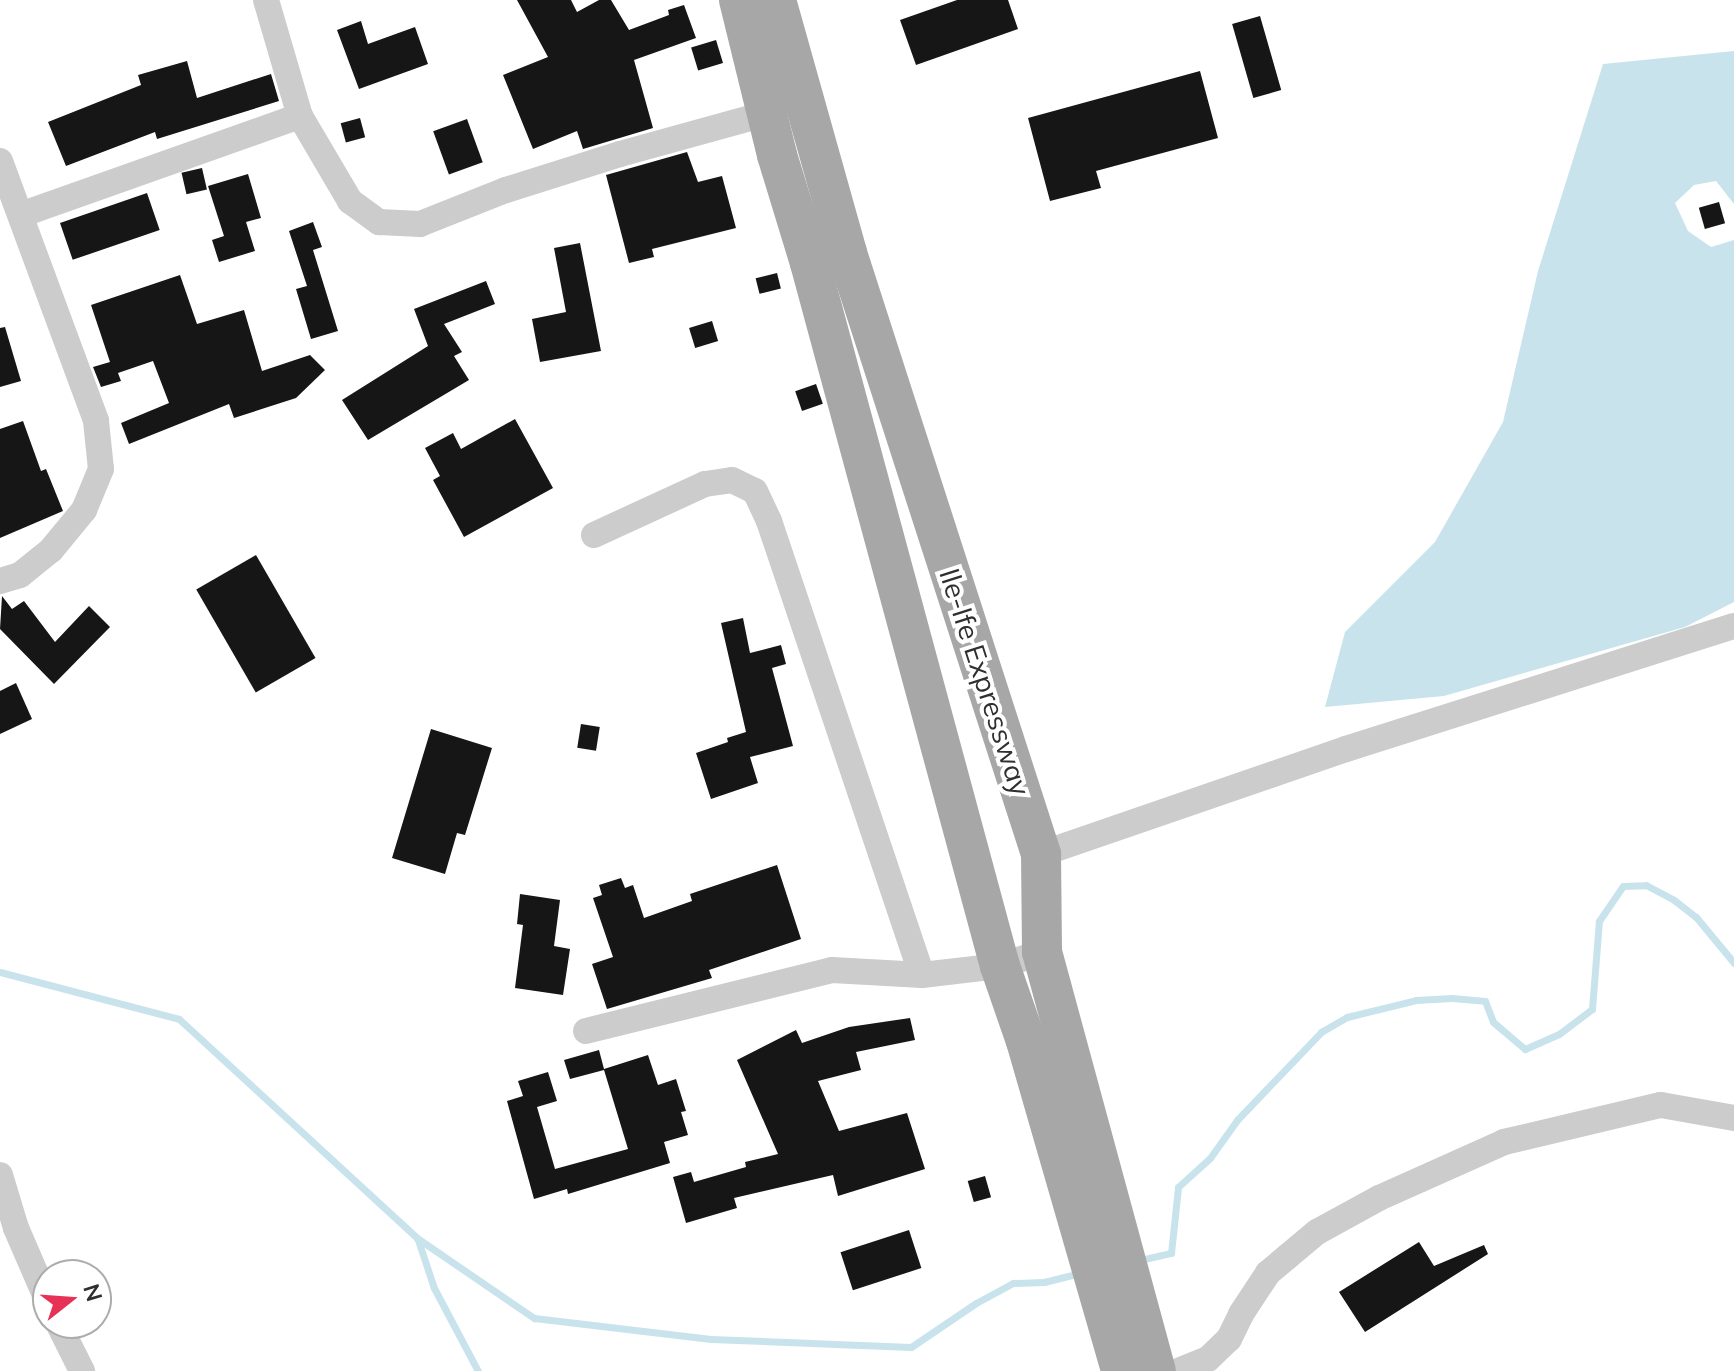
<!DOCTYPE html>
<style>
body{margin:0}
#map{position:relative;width:1734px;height:1371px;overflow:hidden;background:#fff;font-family:Mulish,sans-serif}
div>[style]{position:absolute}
.water>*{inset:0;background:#c9e3ec}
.stream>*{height:7px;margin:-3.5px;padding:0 3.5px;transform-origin:3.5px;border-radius:3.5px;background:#c9e3ec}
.building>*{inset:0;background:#161616;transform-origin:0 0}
.street>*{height:26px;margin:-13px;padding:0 13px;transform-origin:13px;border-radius:13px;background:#ccc}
.primary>*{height:40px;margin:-20px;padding:0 20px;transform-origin:20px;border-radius:20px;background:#a7a7a7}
span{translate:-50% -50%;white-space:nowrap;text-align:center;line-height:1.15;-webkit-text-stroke:8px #fff;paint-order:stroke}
.street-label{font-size:28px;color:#2f2f2f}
.north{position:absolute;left:32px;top:1259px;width:80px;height:80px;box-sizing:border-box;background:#fff;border:2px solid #acacac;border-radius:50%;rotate:73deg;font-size:22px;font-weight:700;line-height:32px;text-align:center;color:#2f2f2f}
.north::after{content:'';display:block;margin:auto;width:28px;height:36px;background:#e73155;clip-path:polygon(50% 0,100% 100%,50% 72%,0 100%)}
</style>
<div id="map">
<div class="water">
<i style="clip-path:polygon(1734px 51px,1734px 204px,1716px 181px,1694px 185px,1675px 203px,1688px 231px,1711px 247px,1734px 240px,1734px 602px,1685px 627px,1444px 696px,1325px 707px,1345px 632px,1435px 542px,1503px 422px,1538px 271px,1603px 64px)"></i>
</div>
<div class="stream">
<i style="left:0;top:972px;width:185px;rotate:14.7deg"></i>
<i style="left:179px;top:1019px;width:323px;rotate:42.6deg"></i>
<i style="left:417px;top:1238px;width:142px;rotate:34.4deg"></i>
<i style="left:534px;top:1318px;width:178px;rotate:6.8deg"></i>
<i style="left:711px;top:1339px;width:200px;rotate:2.3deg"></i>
<i style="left:911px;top:1347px;width:78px;rotate:-34.1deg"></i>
<i style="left:976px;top:1303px;width:42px;rotate:-28.4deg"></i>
<i style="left:1013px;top:1283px;width:31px;rotate:-2deg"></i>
<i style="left:1044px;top:1282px;width:38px;rotate:-14deg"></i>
<i style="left:418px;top:1240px;width:51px;rotate:71.6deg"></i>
<i style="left:434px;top:1288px;width:94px;rotate:62.1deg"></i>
<i style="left:1140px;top:1260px;width:32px;rotate:-13deg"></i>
<i style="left:1171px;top:1253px;width:66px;rotate:-83.9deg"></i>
<i style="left:1178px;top:1187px;width:43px;rotate:-42.2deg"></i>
<i style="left:1210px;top:1158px;width:47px;rotate:-54.6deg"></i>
<i style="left:1237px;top:1120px;width:122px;rotate:-46.3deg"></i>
<i style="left:1321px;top:1032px;width:30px;rotate:-30deg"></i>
<i style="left:1347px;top:1017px;width:71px;rotate:-13.8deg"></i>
<i style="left:1416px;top:1000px;width:36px;rotate:-3deg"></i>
<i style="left:1452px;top:998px;width:33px;rotate:5deg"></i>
<i style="left:1485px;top:1001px;width:22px;rotate:69deg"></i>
<i style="left:1493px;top:1022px;width:42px;rotate:40.2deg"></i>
<i style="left:1525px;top:1049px;width:37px;rotate:-24deg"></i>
<i style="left:1559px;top:1034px;width:41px;rotate:-37.1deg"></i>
<i style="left:1592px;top:1009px;width:88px;rotate:-85.5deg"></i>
<i style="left:1599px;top:921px;width:42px;rotate:-55.6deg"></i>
<i style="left:1623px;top:886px;width:23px;rotate:-2deg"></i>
<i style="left:1646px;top:885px;width:32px;rotate:28deg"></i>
<i style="left:1674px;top:900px;width:28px;rotate:38deg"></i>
<i style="left:1696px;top:917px;width:60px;rotate:50.4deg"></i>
</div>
<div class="building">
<i style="clip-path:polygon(517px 0,571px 0,577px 12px,599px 0,611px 0,629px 30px,669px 15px,668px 10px,684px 5px,696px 38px,634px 60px,653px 128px,583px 149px,577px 131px,533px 149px,503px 75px,548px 57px)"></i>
<i style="clip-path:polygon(957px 0,1008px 0,1018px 29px,916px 65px,900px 20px)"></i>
<i style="left:1260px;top:16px;width:77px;height:29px;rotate:74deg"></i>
<i style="clip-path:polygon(361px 21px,368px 44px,415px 27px,428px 64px,359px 89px,337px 30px)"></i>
<i style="left:716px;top:40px;width:24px;height:26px;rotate:73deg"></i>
<i style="clip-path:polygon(187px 61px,197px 98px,271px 74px,279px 101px,157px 139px,155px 132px,66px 166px,48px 122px,141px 85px,138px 75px)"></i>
<i style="clip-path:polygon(1200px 71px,1218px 138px,1096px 171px,1101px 188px,1050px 201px,1028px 118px)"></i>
<i style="left:360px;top:118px;width:20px;height:20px;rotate:75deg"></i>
<i style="left:467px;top:119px;width:46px;height:36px;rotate:70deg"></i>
<i style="clip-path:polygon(687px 152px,698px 182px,722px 176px,736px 228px,652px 249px,654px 257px,629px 263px,606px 175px)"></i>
<i style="left:202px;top:168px;width:22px;height:21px;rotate:77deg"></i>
<i style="clip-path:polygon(248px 174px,261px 218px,246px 222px,255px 251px,219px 262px,212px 240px,224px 236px,208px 186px)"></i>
<i style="left:147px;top:193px;width:39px;height:92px;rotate:71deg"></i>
<i style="left:1719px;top:202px;width:22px;height:21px;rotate:74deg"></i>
<i style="clip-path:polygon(313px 222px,322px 247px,313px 250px,338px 331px,311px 339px,296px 289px,307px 286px,289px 231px)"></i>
<i style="clip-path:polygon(580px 243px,601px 351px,540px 362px,532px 319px,566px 312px,554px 248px)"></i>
<i style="left:777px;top:273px;width:16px;height:22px;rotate:76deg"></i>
<i style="clip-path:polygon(180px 275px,197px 324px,244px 310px,262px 371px,310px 355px,325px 370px,296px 398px,234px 418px,229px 404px,129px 444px,121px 423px,169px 403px,153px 361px,118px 373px,121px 381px,101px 387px,93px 367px,110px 362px,91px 305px)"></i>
<i style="clip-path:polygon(486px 281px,495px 304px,444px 324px,462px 352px,454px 356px,469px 380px,368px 440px,342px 400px,428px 346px,414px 309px)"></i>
<i style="left:712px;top:321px;width:21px;height:24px;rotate:73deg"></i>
<i style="clip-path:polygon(5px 327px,21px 381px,0 387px,0 328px)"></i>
<i style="left:816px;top:384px;width:21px;height:22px;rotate:71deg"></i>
<i style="clip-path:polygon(515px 419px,553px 488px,464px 537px,433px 480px,440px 476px,425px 448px,453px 433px,461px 449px)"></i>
<i style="clip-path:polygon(23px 421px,41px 471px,46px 469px,63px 511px,0 538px,0 429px)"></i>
<i style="left:256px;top:555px;width:119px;height:69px;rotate:60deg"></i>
<i style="clip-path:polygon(2px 596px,12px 609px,24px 601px,55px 642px,89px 606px,110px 627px,54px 684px,0 629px)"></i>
<i style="clip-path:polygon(743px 618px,750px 653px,781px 645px,786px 664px,772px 668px,793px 746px,750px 757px,758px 783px,711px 799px,696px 753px,728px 742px,727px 738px,746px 732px,721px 623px)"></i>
<i style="clip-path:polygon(16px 683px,32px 719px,0 734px,0 691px)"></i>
<i style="left:581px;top:724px;width:19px;height:24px;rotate:9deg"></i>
<i style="clip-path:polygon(431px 729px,492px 748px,465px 835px,457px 833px,445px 874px,392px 858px)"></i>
<i style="clip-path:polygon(777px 865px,801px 939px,709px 970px,712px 978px,607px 1009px,592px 964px,613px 957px,593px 898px,602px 895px,599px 885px,621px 878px,625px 888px,633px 885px,644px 918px,692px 901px,690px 894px)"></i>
<i style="clip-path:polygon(520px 894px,560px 900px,554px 946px,570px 949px,563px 995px,515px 988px,523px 925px,517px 924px)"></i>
<i style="clip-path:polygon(910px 1018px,915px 1040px,856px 1052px,861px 1070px,818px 1081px,839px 1131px,907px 1113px,925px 1169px,838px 1196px,833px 1175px,734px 1198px,737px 1208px,686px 1223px,673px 1177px,691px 1172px,694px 1182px,746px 1167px,745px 1162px,778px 1154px,737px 1060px,796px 1030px,802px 1043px,849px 1027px)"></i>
<i style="clip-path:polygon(599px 1050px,604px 1069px,648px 1055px,658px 1085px,676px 1079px,686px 1111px,681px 1112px,688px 1135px,664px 1142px,670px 1163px,568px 1194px,567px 1189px,534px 1199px,507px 1101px,523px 1096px,518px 1081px,548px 1072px,557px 1101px,537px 1107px,555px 1169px,628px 1149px,604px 1070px,570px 1079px,564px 1060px)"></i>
<i style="left:985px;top:1176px;width:22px;height:18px;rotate:74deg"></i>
<i style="left:909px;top:1230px;width:40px;height:72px;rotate:72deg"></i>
<i style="clip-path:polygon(1419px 1242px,1434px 1266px,1484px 1245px,1488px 1254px,1365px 1332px,1339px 1292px)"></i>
</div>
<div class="street">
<i style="left:266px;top:0;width:121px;rotate:73.7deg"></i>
<i style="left:0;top:161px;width:277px;rotate:69.7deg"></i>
<i style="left:96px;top:421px;width:48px;rotate:84.1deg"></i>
<i style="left:101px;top:469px;width:44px;rotate:112.5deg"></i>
<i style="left:84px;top:510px;width:52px;rotate:129.5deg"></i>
<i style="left:51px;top:550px;width:40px;rotate:141deg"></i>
<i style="left:20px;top:575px;width:21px;rotate:163deg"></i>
<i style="left:23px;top:214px;width:294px;rotate:-19.5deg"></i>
<i style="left:300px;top:116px;width:99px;rotate:59.5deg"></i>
<i style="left:350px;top:201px;width:36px;rotate:36deg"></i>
<i style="left:379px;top:222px;width:41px;rotate:2.8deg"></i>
<i style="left:420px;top:224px;width:92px;rotate:-21.6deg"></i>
<i style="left:506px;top:190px;width:120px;rotate:-17.5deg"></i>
<i style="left:620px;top:154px;width:155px;rotate:-15.4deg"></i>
<i style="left:594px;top:535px;width:122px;rotate:-24.7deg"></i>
<i style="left:705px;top:484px;width:27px;rotate:-8deg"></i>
<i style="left:732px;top:480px;width:25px;rotate:26deg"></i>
<i style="left:755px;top:491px;width:33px;rotate:65deg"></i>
<i style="left:769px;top:521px;width:479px;rotate:71.4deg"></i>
<i style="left:1041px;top:854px;width:323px;rotate:-19deg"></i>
<i style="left:1346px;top:749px;width:407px;rotate:-17.6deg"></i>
<i style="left:586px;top:1031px;width:253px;rotate:-13.9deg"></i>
<i style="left:832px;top:970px;width:90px;rotate:3.2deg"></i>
<i style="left:922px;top:975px;width:79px;rotate:-6.6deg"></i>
<i style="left:1000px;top:966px;width:44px;rotate:-18.4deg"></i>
<i style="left:0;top:1175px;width:55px;rotate:73.2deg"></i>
<i style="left:16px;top:1228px;width:81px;rotate:66.6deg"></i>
<i style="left:58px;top:1323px;width:54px;rotate:63.4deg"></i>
<i style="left:1178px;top:1371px;width:32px;rotate:-22deg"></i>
<i style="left:1208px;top:1359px;width:29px;rotate:-44deg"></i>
<i style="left:1229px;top:1339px;width:28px;rotate:-64deg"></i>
<i style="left:1241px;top:1314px;width:49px;rotate:-56.6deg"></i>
<i style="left:1268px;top:1273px;width:25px;rotate:-40deg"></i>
<i style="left:1287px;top:1257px;width:39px;rotate:-40deg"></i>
<i style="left:1317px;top:1232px;width:71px;rotate:-28.7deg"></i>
<i style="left:1379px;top:1198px;width:137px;rotate:-24.1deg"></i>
<i style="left:1504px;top:1142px;width:161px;rotate:-13.3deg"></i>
<i style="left:1661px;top:1105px;width:74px;rotate:10.1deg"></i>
</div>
<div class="primary">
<i style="left:739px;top:0;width:160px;rotate:76.2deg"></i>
<i style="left:777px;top:155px;width:113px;rotate:73deg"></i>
<i style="left:810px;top:263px;width:728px;rotate:74.88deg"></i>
<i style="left:1000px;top:966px;width:79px;rotate:70.9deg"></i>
<i style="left:1026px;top:1041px;width:343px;rotate:73.9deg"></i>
<i style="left:776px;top:0;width:263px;rotate:74.3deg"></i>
<i style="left:847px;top:253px;width:632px;rotate:72.11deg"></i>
<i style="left:1041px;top:854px;width:98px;rotate:89.4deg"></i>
<i style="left:1042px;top:952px;width:434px;rotate:74.8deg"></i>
</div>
<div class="street-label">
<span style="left:985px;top:682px;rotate:72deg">Ile-Ife Expressway</span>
</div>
<div class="north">N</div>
</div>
